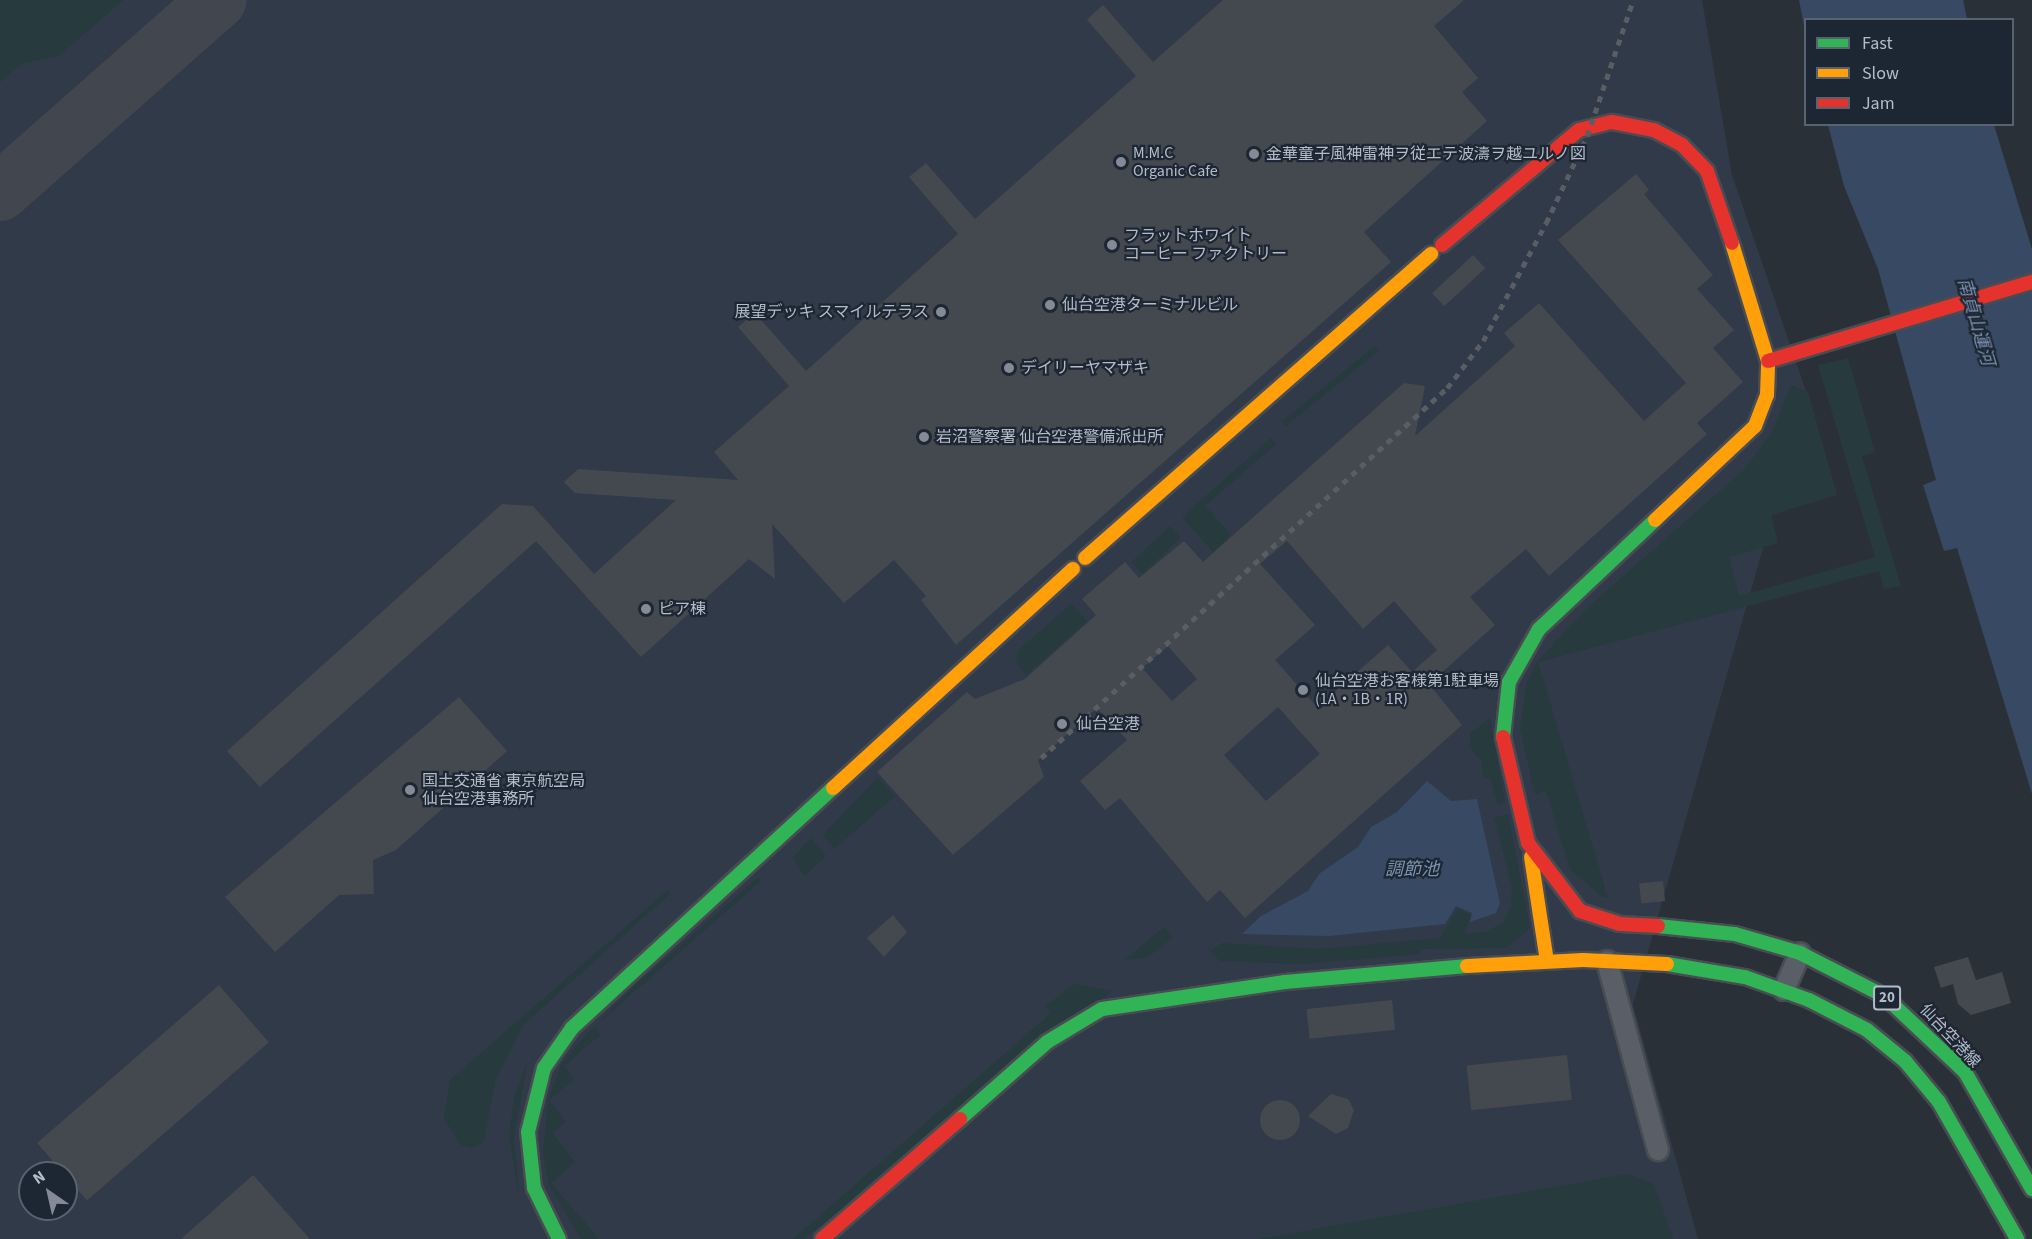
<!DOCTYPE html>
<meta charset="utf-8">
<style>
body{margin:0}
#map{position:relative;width:2032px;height:1239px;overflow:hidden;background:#2a3038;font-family:"Source Sans 3","Noto Sans JP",sans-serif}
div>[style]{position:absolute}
.airport>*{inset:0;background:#313a48}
.green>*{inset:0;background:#273a3e;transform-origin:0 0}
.water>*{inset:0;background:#384963}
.taxiway>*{height:58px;margin:-29px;padding:0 29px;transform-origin:29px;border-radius:29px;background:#42464e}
.building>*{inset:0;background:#444950;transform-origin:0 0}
.round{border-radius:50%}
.roads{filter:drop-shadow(2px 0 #484c53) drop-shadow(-2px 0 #484c53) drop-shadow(0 2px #484c53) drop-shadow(0 -2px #484c53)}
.street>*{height:20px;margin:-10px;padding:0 10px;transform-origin:10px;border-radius:10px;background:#5a5e66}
.fast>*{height:14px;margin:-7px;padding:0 7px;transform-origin:7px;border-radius:7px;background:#30b455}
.slow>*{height:14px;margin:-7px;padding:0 7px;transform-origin:7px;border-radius:7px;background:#ff9f0a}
.jam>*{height:14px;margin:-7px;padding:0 7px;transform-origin:7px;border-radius:7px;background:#e5322d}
.rail>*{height:4.5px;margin-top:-2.25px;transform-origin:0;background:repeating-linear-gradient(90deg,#595d64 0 6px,transparent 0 12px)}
.dots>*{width:16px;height:16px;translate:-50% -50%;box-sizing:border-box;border:3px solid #1d2633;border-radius:50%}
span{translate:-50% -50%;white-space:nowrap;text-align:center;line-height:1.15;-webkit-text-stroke:4.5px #1d2633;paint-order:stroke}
.shield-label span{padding:2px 4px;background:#1d2633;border:2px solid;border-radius:4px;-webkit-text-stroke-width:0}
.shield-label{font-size:15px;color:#b4bcc9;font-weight:700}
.poi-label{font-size:16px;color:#b4bcc9}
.left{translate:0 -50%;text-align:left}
.right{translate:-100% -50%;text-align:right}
.street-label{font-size:16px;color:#b4bcc9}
.water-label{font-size:18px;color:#7c92b1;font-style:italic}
.legend{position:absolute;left:1804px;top:18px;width:210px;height:108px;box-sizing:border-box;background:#1d2633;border:2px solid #59626f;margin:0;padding:8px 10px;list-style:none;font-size:18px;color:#b4bcc9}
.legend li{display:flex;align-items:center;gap:12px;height:30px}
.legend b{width:30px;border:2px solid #59626f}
.north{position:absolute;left:18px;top:1161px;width:60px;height:60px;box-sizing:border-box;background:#1d2633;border:2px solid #59626f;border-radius:50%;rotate:326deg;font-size:16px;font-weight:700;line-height:24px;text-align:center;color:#b4bcc9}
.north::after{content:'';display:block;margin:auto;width:21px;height:27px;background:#848b96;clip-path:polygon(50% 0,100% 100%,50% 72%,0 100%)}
</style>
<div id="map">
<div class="airport">
<i style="clip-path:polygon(evenodd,0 0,1702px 0,1732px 175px,1807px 394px,1633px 1004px,1698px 1239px,0 1239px,0 0,30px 1173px,66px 1173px,66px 1209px,30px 1209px,30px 1173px)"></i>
</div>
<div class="green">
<i style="clip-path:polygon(0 0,123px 0,59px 56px,23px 63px,0 82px)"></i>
<i style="left:1375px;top:346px;width:6px;height:120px;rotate:51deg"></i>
<i style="clip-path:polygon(1848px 358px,1875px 452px,1862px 456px,1901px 586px,1884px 589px,1879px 571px,1538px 662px,1608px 898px,1601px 896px,1570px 869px,1546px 791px,1535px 794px,1520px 729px,1527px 682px,1537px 662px,1587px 608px,1746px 468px,1773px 430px,1791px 385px,1808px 392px,1837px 495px,1771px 515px,1778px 543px,1729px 557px,1739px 596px,1875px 557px,1818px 365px)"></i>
<i style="clip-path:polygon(1271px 438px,1276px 444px,1205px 506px,1231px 535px,1213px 552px,1182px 517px)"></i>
<i style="left:1170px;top:526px;width:16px;height:53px;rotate:47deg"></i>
<i style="clip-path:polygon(1071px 604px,1087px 621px,1026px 675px,1016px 662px,1020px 649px)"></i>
<i style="clip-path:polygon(1490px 718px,1505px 803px,1498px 805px,1490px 778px,1483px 777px,1482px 761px,1470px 748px,1470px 734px)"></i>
<i style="clip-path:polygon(878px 777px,895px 796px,834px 849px,823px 835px)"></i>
<i style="clip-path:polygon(1508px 814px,1530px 928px,1507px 948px,1420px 949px,1420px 954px,1303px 964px,1220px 961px,1210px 951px,1222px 943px,1319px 949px,1440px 938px,1457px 909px,1471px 915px,1464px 934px,1486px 932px,1504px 922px,1511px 906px,1512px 886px,1494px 818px)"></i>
<i style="clip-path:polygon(811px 838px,826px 856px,804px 876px,793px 858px)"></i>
<i style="clip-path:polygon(758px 877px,762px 880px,594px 1027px,600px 1035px,564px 1066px,574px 1080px,549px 1100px,566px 1122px,552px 1133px,575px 1162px,551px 1183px,599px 1239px,581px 1239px,549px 1185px,543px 1154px,548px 1100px,561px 1065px,577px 1045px,629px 991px)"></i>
<i style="clip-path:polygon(668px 890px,670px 894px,523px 1025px,495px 1081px,484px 1141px,473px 1148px,461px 1145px,444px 1118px,450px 1080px)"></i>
<i style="clip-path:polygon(1164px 927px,1173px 937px,1148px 957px,1125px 960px)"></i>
<i style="clip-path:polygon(1074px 984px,1112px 991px,837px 1213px,804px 1239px,793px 1239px,1051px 1013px,1046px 1006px)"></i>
<i style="clip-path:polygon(528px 1060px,514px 1136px,519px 1198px,509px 1136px,514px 1097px)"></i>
<i style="clip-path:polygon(1628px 1174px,1654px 1184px,1673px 1239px,1258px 1239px)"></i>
</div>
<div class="water">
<i style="clip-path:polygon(1799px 0,1963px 0,1967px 19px,1806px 20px,1805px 31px)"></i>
<i style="clip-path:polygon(1828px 125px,1994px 125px,2032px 249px,2032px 794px,1957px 548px,1944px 551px,1923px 485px,1936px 480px,1878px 269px,1844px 186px)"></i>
<i style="clip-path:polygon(1427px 781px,1451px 801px,1477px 799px,1500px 903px,1496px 913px,1470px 922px,1472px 913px,1456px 906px,1445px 924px,1329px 936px,1242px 934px,1261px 916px,1308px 891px,1319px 874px,1358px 847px,1371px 827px,1397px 812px)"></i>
</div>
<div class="taxiway">
<i style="left:0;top:192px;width:290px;rotate:-41.4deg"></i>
</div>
<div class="building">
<i style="clip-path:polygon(1223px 0,1464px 0,1434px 26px,1478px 78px,1462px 92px,1487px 121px,1364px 232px,1391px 262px,956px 645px,921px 600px,926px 596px,894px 560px,844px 603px,772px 524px,775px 579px,749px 559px,641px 657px,536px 541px,260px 787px,227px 751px,502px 504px,533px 506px,594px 574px,676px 500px,575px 493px,564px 482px,578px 469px,738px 480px,714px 452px,789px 386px,738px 327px,755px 313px,806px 371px,958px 234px,909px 177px,926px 163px,975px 219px,1136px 76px,1087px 20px,1095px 12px,1103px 5px,1153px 62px)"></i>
<i style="clip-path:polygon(evenodd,1636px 174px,1649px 190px,1644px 194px,1713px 275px,1697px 289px,1734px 330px,1713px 348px,1743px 382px,1697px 423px,1707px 434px,1549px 576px,1526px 549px,1470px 597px,1495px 625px,1429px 684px,1462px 725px,1245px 918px,1220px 890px,1207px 902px,1120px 798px,1105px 810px,1080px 781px,1127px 740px,1097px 708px,1038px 760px,1044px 777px,953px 855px,877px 772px,967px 692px,975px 699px,1025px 679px,1096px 615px,1082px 599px,1125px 562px,1139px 578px,1184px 541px,1203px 562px,1404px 383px,1425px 386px,1415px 436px,1515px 346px,1504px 333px,1539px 303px,1644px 421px,1686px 383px,1558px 240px,1636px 174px,1287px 541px,1363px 629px,1394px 601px,1437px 650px,1412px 672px,1388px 645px,1317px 707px,1275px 660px,1315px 625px,1260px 564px,1287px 541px,1636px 174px,1168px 646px,1197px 679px,1172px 701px,1142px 668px,1168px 646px,1636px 174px,1278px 707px,1320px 754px,1266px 801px,1224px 755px,1278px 707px)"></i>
<i style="left:1473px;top:255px;width:18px;height:56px;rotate:47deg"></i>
<i style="clip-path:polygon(459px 697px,507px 751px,396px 850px,373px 860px,374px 894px,339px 895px,275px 952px,225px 897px)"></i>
<i style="left:1663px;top:881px;width:20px;height:24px;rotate:84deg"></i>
<i style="clip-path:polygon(893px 915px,907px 932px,884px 957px,867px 938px)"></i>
<i style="clip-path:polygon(1968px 957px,1976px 980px,2002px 972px,2011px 1003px,1971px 1015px,1958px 1004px,1953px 984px,1941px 988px,1934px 967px)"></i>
<i style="left:219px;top:985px;width:76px;height:241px;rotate:49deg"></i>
<i style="left:1392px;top:1000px;width:30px;height:86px;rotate:84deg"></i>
<i style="left:1567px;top:1055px;width:45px;height:101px;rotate:84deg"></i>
<i style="clip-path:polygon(1331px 1094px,1348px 1099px,1354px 1110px,1348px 1128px,1336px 1134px,1308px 1116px)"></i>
<i class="round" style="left:1260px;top:1100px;width:40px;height:40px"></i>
<i style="clip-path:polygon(253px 1175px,310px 1239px,181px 1239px)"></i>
</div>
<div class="roads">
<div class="street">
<i style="left:1607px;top:961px;width:196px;rotate:74.9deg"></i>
<i style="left:1784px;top:990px;width:40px;rotate:-66.6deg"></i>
</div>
<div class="fast">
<i style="left:1503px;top:737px;width:55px;rotate:-83.8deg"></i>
<i style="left:1509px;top:682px;width:61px;rotate:-60.5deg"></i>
<i style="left:1539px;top:629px;width:159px;rotate:-43.2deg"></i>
<i style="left:1658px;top:926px;width:77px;rotate:5.9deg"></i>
<i style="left:1735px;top:934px;width:68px;rotate:16.3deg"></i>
<i style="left:1800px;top:953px;width:94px;rotate:27.1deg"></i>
<i style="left:1884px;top:996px;width:111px;rotate:43.2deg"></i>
<i style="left:1965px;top:1072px;width:135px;rotate:60.2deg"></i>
<i style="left:1667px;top:964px;width:79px;rotate:9.5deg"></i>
<i style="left:1745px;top:977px;width:68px;rotate:19.8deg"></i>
<i style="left:1809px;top:1000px;width:65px;rotate:27.3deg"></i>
<i style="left:1867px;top:1030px;width:49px;rotate:39.2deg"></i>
<i style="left:1905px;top:1061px;width:53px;rotate:50.3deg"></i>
<i style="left:1939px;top:1102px;width:158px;rotate:60.3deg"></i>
<i style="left:960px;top:1119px;width:116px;rotate:-41.5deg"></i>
<i style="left:1047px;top:1042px;width:64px;rotate:-31deg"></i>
<i style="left:1102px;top:1009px;width:185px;rotate:-8.4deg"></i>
<i style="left:1285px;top:982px;width:183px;rotate:-5deg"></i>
<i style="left:559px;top:1239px;width:57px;rotate:-116.1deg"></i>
<i style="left:534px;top:1188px;width:56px;rotate:-96.1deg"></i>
<i style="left:528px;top:1132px;width:66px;rotate:-76deg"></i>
<i style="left:544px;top:1068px;width:49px;rotate:-55deg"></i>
<i style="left:572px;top:1028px;width:355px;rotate:-42.6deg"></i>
</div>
<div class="slow">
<i style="left:1655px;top:520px;width:137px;rotate:-43.2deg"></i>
<i style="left:1755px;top:426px;width:33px;rotate:-69deg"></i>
<i style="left:1767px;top:395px;width:34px;rotate:-88deg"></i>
<i style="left:1768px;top:361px;width:123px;rotate:-107deg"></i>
<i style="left:1085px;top:558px;width:461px;rotate:-41.3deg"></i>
<i style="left:833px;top:788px;width:325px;rotate:-42.4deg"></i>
<i style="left:1531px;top:857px;width:105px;rotate:81.3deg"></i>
<i style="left:1467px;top:966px;width:116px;rotate:-3deg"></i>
<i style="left:1583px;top:960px;width:84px;rotate:2.7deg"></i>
</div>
<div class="jam">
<i style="left:1442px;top:245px;width:179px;rotate:-40deg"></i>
<i style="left:1579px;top:130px;width:34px;rotate:-14deg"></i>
<i style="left:1612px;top:122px;width:43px;rotate:10.8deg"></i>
<i style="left:1654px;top:130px;width:32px;rotate:28deg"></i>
<i style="left:1682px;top:145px;width:36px;rotate:46deg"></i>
<i style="left:1707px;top:171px;width:76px;rotate:70.9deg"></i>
<i style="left:1768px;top:361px;width:276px;rotate:-16.7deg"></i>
<i style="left:1503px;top:737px;width:109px;rotate:76.7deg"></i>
<i style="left:1528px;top:843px;width:86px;rotate:52.6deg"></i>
<i style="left:1580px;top:911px;width:42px;rotate:18deg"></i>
<i style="left:1620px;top:924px;width:38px;rotate:3deg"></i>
<i style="left:822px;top:1239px;width:183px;rotate:-41deg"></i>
</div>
</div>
<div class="rail">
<i style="left:1041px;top:758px;width:549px;rotate:-42.34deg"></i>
<i style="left:1447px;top:388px;width:59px;rotate:-52.5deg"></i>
<i style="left:1483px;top:341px;width:134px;rotate:-61.9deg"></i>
<i style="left:1546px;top:223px;width:96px;rotate:-64.8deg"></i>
<i style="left:1587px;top:136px;width:144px;rotate:-71.3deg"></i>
</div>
<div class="dots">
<i style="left:1254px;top:154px;background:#848b96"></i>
<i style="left:1121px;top:162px;background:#848b96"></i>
<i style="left:1112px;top:245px;background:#848b96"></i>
<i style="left:1050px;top:305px;background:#848b96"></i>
<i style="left:941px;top:312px;background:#848b96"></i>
<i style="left:1009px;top:368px;background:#848b96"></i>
<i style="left:924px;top:437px;background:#848b96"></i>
<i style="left:646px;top:609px;background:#848b96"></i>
<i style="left:1303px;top:690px;background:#848b96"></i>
<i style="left:1062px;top:724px;background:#848b96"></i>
<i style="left:410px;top:790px;background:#848b96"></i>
</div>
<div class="shield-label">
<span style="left:1887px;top:998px">20</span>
</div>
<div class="poi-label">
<span class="left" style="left:1133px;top:162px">M.M.C<br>Organic Cafe</span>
<span class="left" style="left:1266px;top:154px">金華童子風神雷神ヲ従エテ波濤ヲ越ユルノ図</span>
<span class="left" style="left:1124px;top:245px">フラットホワイト<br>コーヒー ファクトリー</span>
<span class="left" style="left:1062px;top:305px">仙台空港ターミナルビル</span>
<span class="right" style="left:929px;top:312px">展望デッキ スマイルテラス</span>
<span class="left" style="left:1021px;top:368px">デイリーヤマザキ</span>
<span class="left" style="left:936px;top:437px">岩沼警察署 仙台空港警備派出所</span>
<span class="left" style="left:658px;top:609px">ピア棟</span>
<span class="left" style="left:1315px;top:690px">仙台空港お客様第1駐車場<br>(1A・1B・1R)</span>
<span class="left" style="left:1076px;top:724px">仙台空港</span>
<span class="left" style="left:422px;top:790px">国土交通省 東京航空局<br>仙台空港事務所</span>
</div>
<div class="street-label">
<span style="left:1950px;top:1036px;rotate:47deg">仙台空港線</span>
</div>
<div class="water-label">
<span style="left:1975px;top:322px;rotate:74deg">南貞山運河</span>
<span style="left:1412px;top:870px">調節池</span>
</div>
<ul class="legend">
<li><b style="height:8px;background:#30b455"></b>Fast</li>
<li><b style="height:8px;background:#ff9f0a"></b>Slow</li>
<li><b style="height:8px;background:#e5322d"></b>Jam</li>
</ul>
<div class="north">N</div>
</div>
